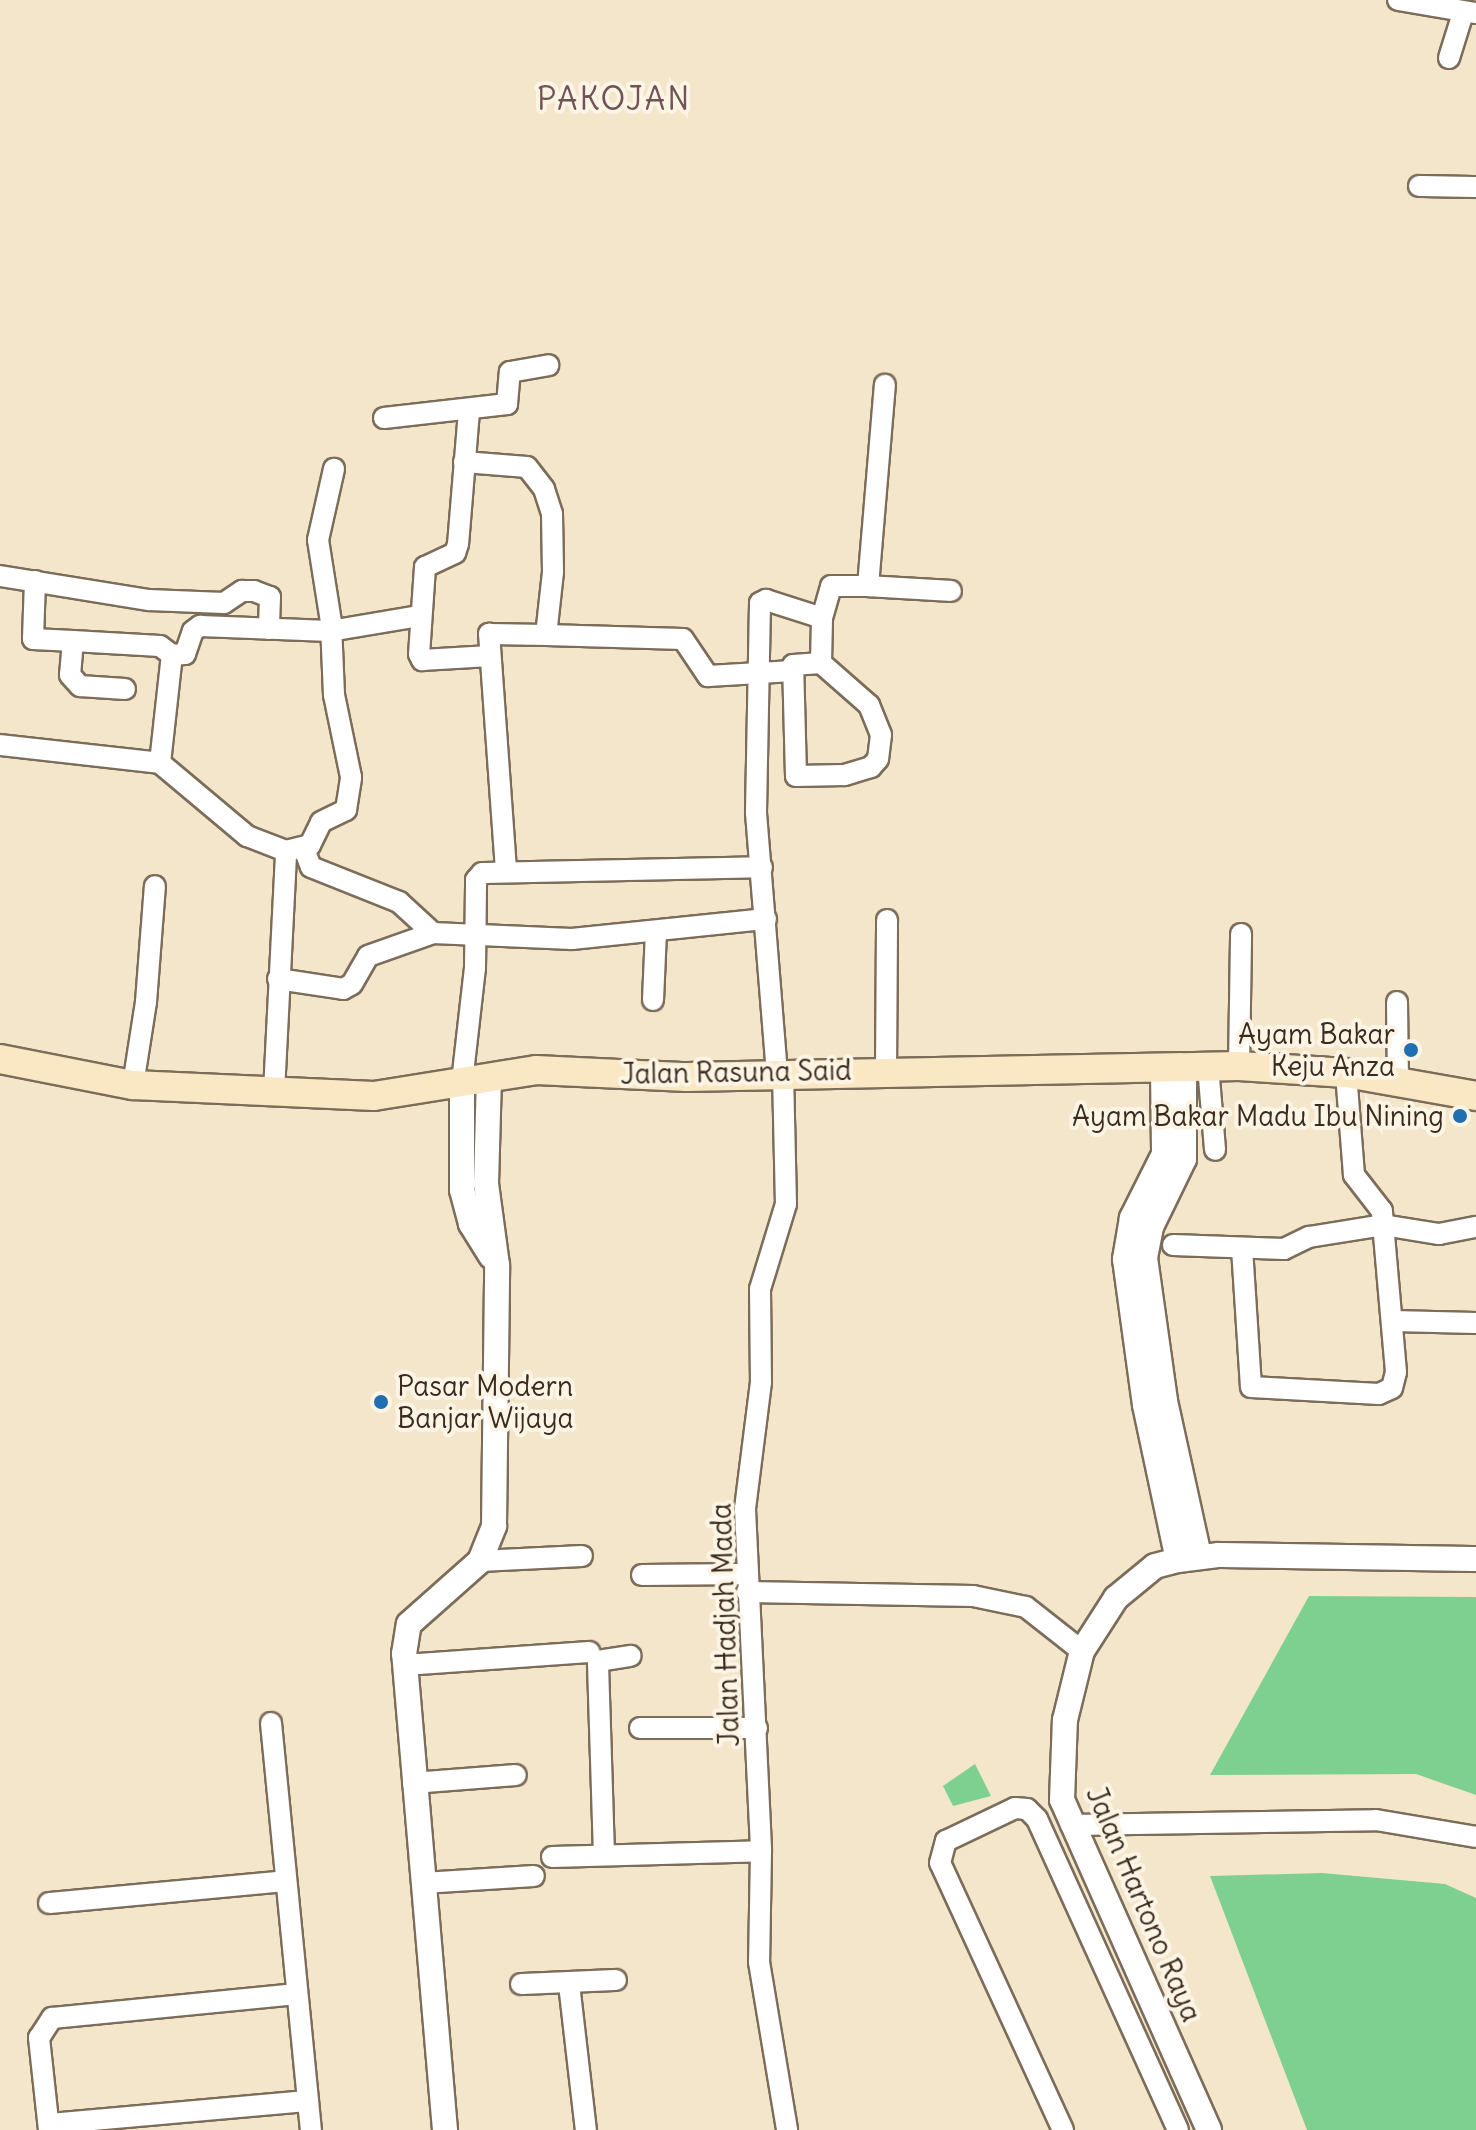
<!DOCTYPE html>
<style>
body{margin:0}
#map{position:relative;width:1476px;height:2130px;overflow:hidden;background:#f4e6ca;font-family:Delius,sans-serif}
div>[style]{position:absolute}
.green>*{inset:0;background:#7ed091}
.roads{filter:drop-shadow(2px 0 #7c6c5a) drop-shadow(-2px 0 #7c6c5a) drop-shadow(0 2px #7c6c5a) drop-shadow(0 -2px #7c6c5a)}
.minor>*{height:20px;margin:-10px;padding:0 10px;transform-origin:10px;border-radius:10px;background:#fff}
.tertiary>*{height:24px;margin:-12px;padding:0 12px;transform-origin:12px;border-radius:12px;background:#fff}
.secondary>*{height:28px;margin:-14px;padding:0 14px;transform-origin:14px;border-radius:14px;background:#fae7c3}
.dots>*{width:22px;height:22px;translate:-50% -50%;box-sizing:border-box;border:4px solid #fcf5e5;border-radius:50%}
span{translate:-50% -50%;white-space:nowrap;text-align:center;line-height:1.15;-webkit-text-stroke:8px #fcf5e5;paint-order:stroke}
.poi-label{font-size:28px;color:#3b2a1e}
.right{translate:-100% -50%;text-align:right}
.left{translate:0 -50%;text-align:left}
.street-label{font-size:28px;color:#3b2a1e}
.quarter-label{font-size:32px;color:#725355;letter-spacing:2px}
</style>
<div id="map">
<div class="green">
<i style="clip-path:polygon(1309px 1596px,1476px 1597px,1476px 1795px,1416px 1774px,1210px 1775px)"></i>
<i style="clip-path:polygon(975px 1764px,991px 1796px,953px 1806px,943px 1786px)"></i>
<i style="clip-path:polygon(1322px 1873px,1445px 1884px,1476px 1898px,1476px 2130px,1307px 2130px,1210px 1876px)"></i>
</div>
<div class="roads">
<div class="minor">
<i style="left:1398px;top:0;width:79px;rotate:9.5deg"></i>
<i style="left:1449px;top:58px;width:47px;rotate:-72.7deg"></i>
<i style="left:1419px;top:186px;width:57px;rotate:1deg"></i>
<i style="left:469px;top:411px;width:133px;rotate:94.7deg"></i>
<i style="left:458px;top:544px;width:9px;rotate:108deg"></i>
<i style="left:455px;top:553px;width:33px;rotate:155deg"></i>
<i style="left:425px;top:567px;width:87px;rotate:93.9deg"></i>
<i style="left:419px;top:654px;width:7px;rotate:63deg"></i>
<i style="left:422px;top:660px;width:68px;rotate:-3.4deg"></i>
<i style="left:384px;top:418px;width:124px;rotate:-6.5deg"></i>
<i style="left:507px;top:404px;width:32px;rotate:-85deg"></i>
<i style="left:510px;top:372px;width:39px;rotate:-10deg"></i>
<i style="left:464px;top:462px;width:63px;rotate:4.5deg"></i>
<i style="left:527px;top:467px;width:28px;rotate:52deg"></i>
<i style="left:544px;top:489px;width:26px;rotate:72deg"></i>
<i style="left:552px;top:514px;width:58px;rotate:89deg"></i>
<i style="left:553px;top:572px;width:63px;rotate:96.3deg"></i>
<i style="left:546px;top:635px;width:137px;rotate:1.7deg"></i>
<i style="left:683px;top:639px;width:45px;rotate:56deg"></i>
<i style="left:708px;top:676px;width:85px;rotate:-3.4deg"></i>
<i style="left:0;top:576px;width:151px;rotate:9.2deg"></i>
<i style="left:149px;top:600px;width:75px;rotate:2.3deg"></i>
<i style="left:224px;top:603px;width:22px;rotate:-34deg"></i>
<i style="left:242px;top:591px;width:12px"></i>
<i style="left:254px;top:591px;width:17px;rotate:21deg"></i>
<i style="left:270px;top:597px;width:32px;rotate:92deg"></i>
<i style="left:35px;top:581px;width:58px;rotate:92deg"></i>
<i style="left:33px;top:639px;width:40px;rotate:2.9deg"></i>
<i style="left:73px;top:641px;width:34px;rotate:95deg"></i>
<i style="left:70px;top:675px;width:15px;rotate:48deg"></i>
<i style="left:80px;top:686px;width:45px;rotate:3.8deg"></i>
<i style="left:868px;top:586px;width:83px;rotate:3.4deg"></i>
<i style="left:73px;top:641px;width:87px;rotate:3.3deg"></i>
<i style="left:160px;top:646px;width:15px;rotate:37deg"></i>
<i style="left:172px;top:655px;width:13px;rotate:-4deg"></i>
<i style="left:185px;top:654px;width:24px;rotate:-71deg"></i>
<i style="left:193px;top:631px;width:9px;rotate:-36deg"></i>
<i style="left:200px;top:626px;width:130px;rotate:2.2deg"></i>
<i style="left:330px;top:631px;width:91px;rotate:-9.5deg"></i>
<i style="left:821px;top:663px;width:64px;rotate:41.2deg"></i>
<i style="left:869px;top:705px;width:32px;rotate:68deg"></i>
<i style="left:881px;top:735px;width:24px;rotate:97deg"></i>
<i style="left:878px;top:759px;width:11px;rotate:131deg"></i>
<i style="left:871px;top:767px;width:28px;rotate:163deg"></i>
<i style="left:844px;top:775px;width:48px;rotate:178.8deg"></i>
<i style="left:796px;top:776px;width:111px;rotate:-91.5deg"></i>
<i style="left:793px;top:665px;width:28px;rotate:-4deg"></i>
<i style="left:821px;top:663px;width:45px;rotate:-88.7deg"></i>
<i style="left:0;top:745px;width:161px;rotate:6.4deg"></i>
<i style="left:160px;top:763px;width:114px;rotate:40deg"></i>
<i style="left:247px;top:836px;width:42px;rotate:21deg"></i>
<i style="left:286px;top:851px;width:25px;rotate:-14deg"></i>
<i style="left:310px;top:845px;width:25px;rotate:-64deg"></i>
<i style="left:321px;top:822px;width:28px;rotate:-26deg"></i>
<i style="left:346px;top:810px;width:33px;rotate:-81deg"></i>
<i style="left:351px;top:777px;width:84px;rotate:-101.7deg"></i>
<i style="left:334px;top:695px;width:73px;rotate:-92.4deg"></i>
<i style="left:331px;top:622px;width:83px;rotate:-99deg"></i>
<i style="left:318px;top:540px;width:73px;rotate:-77.3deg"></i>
<i style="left:160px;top:763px;width:109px;rotate:-83.7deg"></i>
<i style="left:304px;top:849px;width:19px;rotate:69deg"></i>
<i style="left:311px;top:867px;width:95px;rotate:21.7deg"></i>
<i style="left:399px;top:902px;width:46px;rotate:42.4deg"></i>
<i style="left:506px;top:870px;width:237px;rotate:-94.1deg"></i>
<i style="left:489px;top:634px;width:57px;rotate:1deg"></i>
<i style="left:278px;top:979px;width:66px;rotate:8.7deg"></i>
<i style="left:343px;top:989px;width:10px;rotate:-29deg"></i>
<i style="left:352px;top:984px;width:32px;rotate:-60deg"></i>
<i style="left:368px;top:956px;width:69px;rotate:-19.5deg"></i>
<i style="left:433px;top:933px;width:139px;rotate:2.5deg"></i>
<i style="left:572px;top:939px;width:195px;rotate:-5.9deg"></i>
<i style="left:653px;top:1000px;width:69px;rotate:-87.5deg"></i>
<i style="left:1397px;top:1002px;width:80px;rotate:89.3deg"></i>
<i style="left:1208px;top:1066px;width:84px;rotate:85.2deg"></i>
<i style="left:1239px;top:1066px;width:132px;rotate:-89.1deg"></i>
<i style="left:886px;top:1070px;width:150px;rotate:-89.6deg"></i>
<i style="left:783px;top:1073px;width:131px;rotate:88.7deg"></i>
<i style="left:786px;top:1204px;width:89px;rotate:107deg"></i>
<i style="left:760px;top:1289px;width:93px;rotate:89.4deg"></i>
<i style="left:761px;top:1382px;width:128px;rotate:97.2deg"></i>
<i style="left:745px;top:1509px;width:342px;rotate:87.3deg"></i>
<i style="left:761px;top:1851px;width:111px;rotate:91deg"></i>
<i style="left:759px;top:1962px;width:170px;rotate:80.5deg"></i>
<i style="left:777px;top:1074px;width:263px;rotate:-94.6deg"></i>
<i style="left:756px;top:812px;width:209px;rotate:-88.9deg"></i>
<i style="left:760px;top:603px;width:7px;rotate:-27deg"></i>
<i style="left:766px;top:600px;width:59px;rotate:17.8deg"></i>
<i style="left:822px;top:618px;width:33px;rotate:-74deg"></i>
<i style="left:831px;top:586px;width:37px"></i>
<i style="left:868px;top:586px;width:202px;rotate:-85.2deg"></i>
<i style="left:462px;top:1082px;width:115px;rotate:-83.5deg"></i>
<i style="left:475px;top:968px;width:88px;rotate:-89.3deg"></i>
<i style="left:476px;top:880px;width:9px;rotate:-49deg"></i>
<i style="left:482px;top:873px;width:280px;rotate:-1.2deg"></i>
<i style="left:133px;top:1085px;width:84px;rotate:-81.1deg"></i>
<i style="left:146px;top:1002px;width:116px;rotate:-85.6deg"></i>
<i style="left:274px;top:1092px;width:241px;rotate:-87.1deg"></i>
<i style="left:1173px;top:1245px;width:111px;rotate:2.1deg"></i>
<i style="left:1284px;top:1249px;width:28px;rotate:-26deg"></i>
<i style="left:1309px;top:1237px;width:75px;rotate:-9.2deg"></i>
<i style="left:1383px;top:1225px;width:57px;rotate:9.1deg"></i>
<i style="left:1439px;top:1234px;width:38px;rotate:-11deg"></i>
<i style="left:1242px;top:1248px;width:139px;rotate:86.3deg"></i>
<i style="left:1251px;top:1387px;width:128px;rotate:3.1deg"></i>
<i style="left:1379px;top:1394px;width:14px;rotate:-25deg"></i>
<i style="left:1392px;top:1388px;width:16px;rotate:-76deg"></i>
<i style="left:1396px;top:1372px;width:162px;rotate:-95deg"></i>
<i style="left:1382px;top:1211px;width:46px;rotate:-127.9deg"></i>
<i style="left:1354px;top:1175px;width:102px;rotate:-94.5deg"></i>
<i style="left:1393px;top:1321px;width:83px;rotate:1.4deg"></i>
<i style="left:480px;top:1561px;width:102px;rotate:-2.8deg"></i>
<i style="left:642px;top:1575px;width:104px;rotate:-0.6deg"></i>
<i style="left:747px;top:1592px;width:226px;rotate:1deg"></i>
<i style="left:973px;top:1596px;width:54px;rotate:11.7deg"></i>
<i style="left:1026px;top:1607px;width:71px;rotate:38.2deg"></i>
<i style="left:404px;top:1665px;width:186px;rotate:-4deg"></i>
<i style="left:271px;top:1723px;width:409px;rotate:84.4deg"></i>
<i style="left:640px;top:1728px;width:117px"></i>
<i style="left:413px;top:1783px;width:103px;rotate:-4.4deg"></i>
<i style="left:1071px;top:1825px;width:305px;rotate:-0.9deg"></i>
<i style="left:1376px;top:1820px;width:101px;rotate:9.6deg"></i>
<i style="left:604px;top:1855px;width:194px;rotate:-91.8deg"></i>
<i style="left:598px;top:1661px;width:33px;rotate:-9deg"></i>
<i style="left:552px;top:1857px;width:209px;rotate:-1.6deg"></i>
<i style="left:423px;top:1883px;width:111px;rotate:-3.6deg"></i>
<i style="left:49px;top:1903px;width:238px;rotate:-5.3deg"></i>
<i style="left:521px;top:1984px;width:95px;rotate:-2.4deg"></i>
<i style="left:569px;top:1984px;width:147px;rotate:83.4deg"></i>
<i style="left:49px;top:2124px;width:260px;rotate:-5.1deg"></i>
<i style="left:49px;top:2130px;width:93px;rotate:-96.2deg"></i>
<i style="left:39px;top:2038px;width:24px;rotate:-57deg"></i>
<i style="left:52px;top:2018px;width:246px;rotate:-5.6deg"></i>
<i style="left:1063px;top:2130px;width:294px;rotate:-114.7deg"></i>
<i style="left:940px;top:1863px;width:23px;rotate:-75deg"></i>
<i style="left:946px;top:1841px;width:76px;rotate:-25.6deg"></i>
<i style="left:1015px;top:1808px;width:12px;rotate:5deg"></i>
<i style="left:1027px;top:1809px;width:14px;rotate:45deg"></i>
<i style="left:1037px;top:1819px;width:341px;rotate:65.6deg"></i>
</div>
<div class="tertiary">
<i style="left:1184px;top:1067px;width:92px;rotate:90deg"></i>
<i style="left:1184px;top:1159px;width:76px;rotate:115.9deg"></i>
<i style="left:1151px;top:1227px;width:32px;rotate:101deg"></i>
<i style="left:1145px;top:1258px;width:144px;rotate:82deg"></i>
<i style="left:1165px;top:1401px;width:159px;rotate:77.6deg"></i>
<i style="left:1163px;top:1068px;width:86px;rotate:89.3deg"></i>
<i style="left:1164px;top:1154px;width:72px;rotate:116.6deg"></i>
<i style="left:1132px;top:1218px;width:42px;rotate:99.7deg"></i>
<i style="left:1125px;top:1259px;width:147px;rotate:82.2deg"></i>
<i style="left:1145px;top:1405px;width:158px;rotate:78deg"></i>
<i style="left:462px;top:1082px;width:108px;rotate:90deg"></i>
<i style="left:462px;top:1190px;width:35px;rotate:75deg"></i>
<i style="left:471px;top:1224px;width:38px;rotate:58deg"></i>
<i style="left:445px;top:2130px;width:478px;rotate:-94.9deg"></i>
<i style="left:404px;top:1654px;width:30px;rotate:-81deg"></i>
<i style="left:409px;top:1624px;width:95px;rotate:-41.6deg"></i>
<i style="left:480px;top:1561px;width:38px;rotate:-68deg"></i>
<i style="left:494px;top:1526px;width:261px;rotate:-89.3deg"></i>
<i style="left:497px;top:1265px;width:82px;rotate:-97.7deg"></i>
<i style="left:486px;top:1184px;width:105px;rotate:-88.4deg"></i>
<i style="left:1209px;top:2130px;width:361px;rotate:-114deg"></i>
<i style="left:1062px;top:1800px;width:80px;rotate:-87.9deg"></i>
<i style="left:1065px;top:1720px;width:71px;rotate:-76.2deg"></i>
<i style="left:1082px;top:1651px;width:63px;rotate:-57.3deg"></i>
<i style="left:1116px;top:1598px;width:50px;rotate:-39.4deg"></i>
<i style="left:1155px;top:1566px;width:24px;rotate:-15deg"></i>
<i style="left:1178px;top:1560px;width:40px;rotate:-7.1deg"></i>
<i style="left:1218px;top:1555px;width:258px;rotate:0.9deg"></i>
</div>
<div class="secondary">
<i style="left:0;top:1059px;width:136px;rotate:11.1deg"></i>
<i style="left:133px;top:1085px;width:241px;rotate:2.6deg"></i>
<i style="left:374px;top:1096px;width:164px;rotate:-9.1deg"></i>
<i style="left:536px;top:1070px;width:151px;rotate:2.7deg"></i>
<i style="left:687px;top:1077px;width:552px;rotate:-1.14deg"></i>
<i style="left:1239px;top:1066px;width:107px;rotate:3.7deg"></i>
<i style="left:1346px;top:1073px;width:132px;rotate:10deg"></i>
</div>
</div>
<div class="dots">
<i style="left:1411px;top:1050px;background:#1f6fb2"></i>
<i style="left:1460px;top:1116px;background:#1f6fb2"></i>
<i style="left:381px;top:1402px;background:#1f6fb2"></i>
</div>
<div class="poi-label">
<span class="right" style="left:1395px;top:1050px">Ayam Bakar<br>Keju Anza</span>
<span class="right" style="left:1444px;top:1116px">Ayam Bakar Madu Ibu Nining</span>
<span class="left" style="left:397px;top:1402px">Pasar Modern<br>Banjar Wijaya</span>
</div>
<div class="street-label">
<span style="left:736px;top:1072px;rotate:-1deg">Jalan Rasuna Said</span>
<span style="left:725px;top:1625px;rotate:-92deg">Jalan Hadjah Mada</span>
<span style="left:1144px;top:1904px;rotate:67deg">Jalan Hartono Raya</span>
</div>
<div class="quarter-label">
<span style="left:614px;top:99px">PAKOJAN</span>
</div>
</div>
